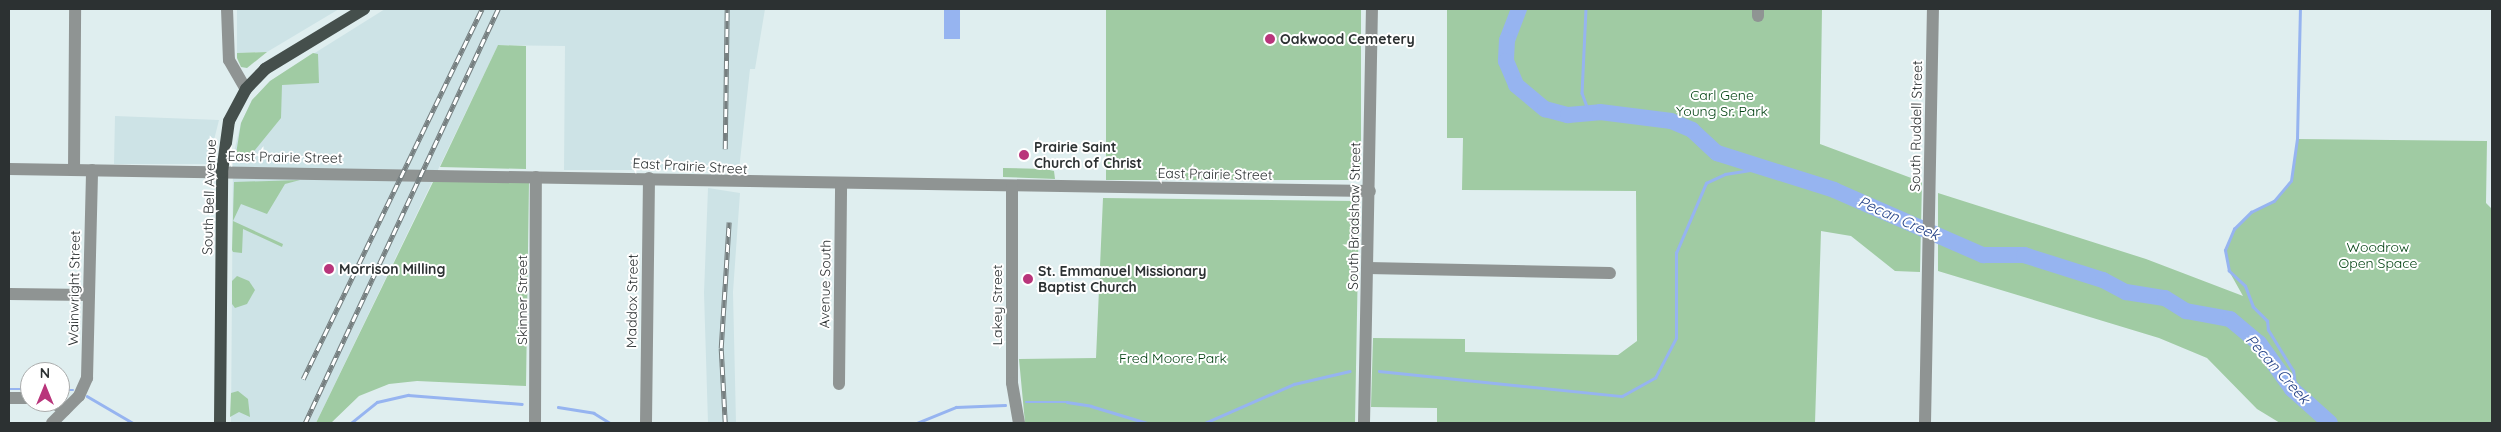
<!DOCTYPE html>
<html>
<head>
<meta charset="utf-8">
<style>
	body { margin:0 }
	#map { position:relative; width:2501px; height:432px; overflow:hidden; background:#dfeeef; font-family:Quicksand,sans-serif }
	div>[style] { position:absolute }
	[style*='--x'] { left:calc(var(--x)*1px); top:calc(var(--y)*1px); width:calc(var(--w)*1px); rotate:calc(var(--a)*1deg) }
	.built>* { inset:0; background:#cde3e6 }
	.green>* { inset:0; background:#a0cba3; transform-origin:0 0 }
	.water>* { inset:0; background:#96b4f0; transform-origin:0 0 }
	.stream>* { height:2.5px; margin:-1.25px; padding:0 1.25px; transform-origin:1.25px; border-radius:1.25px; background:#96b4f0 }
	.river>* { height:16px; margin:-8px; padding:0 8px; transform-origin:8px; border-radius:8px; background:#96b4f0 }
	.minor>* { height:12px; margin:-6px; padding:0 6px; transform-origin:6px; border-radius:6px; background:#8f9493 }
	.major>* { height:12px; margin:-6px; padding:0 6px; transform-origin:6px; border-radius:6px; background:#454f4c }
	.rail>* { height:4.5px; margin-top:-2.25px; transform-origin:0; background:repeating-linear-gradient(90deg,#fff 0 8px,#767f80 0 16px); box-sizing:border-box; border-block:1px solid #767f80 }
	.dots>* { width:14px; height:14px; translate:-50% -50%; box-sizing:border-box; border:2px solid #fff; border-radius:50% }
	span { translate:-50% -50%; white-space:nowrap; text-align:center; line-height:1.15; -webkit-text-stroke:4px #fff; paint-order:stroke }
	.poi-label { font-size:14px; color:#2c3132; font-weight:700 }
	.left { translate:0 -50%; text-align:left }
	.park-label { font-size:14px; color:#034313 }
	.street-label { font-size:14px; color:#2c3132 }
	.water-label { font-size:15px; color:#234187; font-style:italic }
	.frame { position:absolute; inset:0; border:10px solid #2c3132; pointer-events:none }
	.north { position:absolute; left:20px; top:362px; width:50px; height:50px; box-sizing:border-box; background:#fff; border:1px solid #abadad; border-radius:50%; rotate:0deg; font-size:14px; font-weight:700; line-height:20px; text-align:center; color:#2c3132 }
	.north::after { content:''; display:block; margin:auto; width:18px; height:22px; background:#b9357b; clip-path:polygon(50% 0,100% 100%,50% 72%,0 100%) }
</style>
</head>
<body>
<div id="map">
	<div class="built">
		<i style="clip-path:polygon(237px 9px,339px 9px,267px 52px,237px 53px)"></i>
		<i style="clip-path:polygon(385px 9px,765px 9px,755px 69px,750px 69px,739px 170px,564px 170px,565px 46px,498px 45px,316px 423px,231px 423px,233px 156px,241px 123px,252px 100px,270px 81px)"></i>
		<i style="clip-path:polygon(115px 116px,219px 120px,214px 140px,213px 164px,114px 164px)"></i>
		<i style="clip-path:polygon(708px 188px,740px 193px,733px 292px,736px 423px,708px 423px,704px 293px)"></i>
	</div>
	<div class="green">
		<i style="left:1106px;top:9px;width:255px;height:171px"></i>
		<i style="clip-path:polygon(1447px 9px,1822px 9px,1820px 144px,1922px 182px,1920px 272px,1895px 271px,1851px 236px,1821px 231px,1815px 423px,1437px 423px,1437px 408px,1371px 407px,1373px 338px,1465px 339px,1465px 352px,1618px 355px,1637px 341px,1636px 191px,1462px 190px,1463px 138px,1447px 138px)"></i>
		<i style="clip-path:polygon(498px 45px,526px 46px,526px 169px,440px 167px)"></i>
		<i style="clip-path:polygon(267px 52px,247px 68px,241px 67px,237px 58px,237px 53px)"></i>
		<i style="clip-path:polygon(313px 53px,318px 54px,319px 83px,282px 85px,281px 118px,246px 161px,235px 160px,241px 123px,252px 100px,270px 81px)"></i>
		<i style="clip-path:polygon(2297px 139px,2487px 141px,2486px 203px,2492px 209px,2492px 423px,2280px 423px,2257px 409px,2207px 358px,2159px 338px,1938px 271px,1938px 193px,2146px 259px,2243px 296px,2229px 271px,2225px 250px,2234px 229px,2251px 212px,2274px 201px,2291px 181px)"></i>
		<i style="clip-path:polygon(1003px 168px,1045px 169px,1054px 171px,1055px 179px,1003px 177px)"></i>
		<i style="clip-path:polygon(300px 180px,285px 184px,267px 214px,241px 204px,233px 221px,283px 244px,282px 247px,243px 229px,242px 253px,233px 252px,232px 250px,234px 182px)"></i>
		<i style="clip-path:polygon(433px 182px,529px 182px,526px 386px,417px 381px,389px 384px,359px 396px,331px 423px,316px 423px)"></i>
		<i style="clip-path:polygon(1103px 198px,1355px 201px,1359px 206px,1355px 423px,1025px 423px,1019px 359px,1096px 358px)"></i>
		<i style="clip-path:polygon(237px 276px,249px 281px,255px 290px,247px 304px,235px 308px,232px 304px,232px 281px)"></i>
		<i style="clip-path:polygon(238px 391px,248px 399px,250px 417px,239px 412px,230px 417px,231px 393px)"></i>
	</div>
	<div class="water">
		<i style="left:944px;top:9px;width:16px;height:30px"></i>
	</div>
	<div class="stream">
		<i style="--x:1586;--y:9;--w:84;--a:92.7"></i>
		<i style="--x:1582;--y:93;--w:20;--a:70"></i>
		<i style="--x:1379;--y:371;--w:244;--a:5.9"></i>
		<i style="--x:1622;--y:396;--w:38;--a:-29"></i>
		<i style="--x:1655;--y:378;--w:45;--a:-62.3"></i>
		<i style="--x:1676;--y:338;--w:85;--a:-90"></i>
		<i style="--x:1676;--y:253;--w:76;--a:-66.8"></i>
		<i style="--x:1706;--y:183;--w:21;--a:-25"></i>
		<i style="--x:1725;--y:174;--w:38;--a:-9"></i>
		<i style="--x:9;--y:389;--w:21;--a:0"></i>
		<i style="--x:60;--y:390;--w:13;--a:0"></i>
		<i style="--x:2296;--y:394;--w:23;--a:-97"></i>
		<i style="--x:2293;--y:371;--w:48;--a:-121.4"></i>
		<i style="--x:2268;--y:330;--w:9;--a:-96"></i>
		<i style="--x:2267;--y:321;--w:20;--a:-135"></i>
		<i style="--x:2253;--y:307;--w:22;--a:-111"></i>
		<i style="--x:2245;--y:286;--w:22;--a:-137"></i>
		<i style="--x:2229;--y:271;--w:21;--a:-101"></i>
		<i style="--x:2225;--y:250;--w:23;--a:-67"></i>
		<i style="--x:2234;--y:229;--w:24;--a:-45"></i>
		<i style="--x:2251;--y:212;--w:25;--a:-26"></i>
		<i style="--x:2274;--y:201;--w:26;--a:-50"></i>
		<i style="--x:2291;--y:181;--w:42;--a:-81.9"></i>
		<i style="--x:2297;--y:139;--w:130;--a:-88.7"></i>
		<i style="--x:87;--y:396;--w:53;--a:30.4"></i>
		<i style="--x:1026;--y:402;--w:41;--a:0"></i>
		<i style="--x:1067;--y:402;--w:24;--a:9"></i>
		<i style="--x:1091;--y:406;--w:59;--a:16.9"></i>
		<i style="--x:558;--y:407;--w:36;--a:9"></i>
		<i style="--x:594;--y:413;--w:19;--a:32"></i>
		<i style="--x:246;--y:423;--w:3;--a:0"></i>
		<i style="--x:351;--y:423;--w:33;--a:-39"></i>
		<i style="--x:377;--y:402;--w:32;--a:-13"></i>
		<i style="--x:408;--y:395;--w:114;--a:4.5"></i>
		<i style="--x:917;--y:423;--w:42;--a:-22.3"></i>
		<i style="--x:956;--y:407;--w:49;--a:-2.3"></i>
		<i style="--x:1205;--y:423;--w:97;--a:-23.7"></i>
		<i style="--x:1294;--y:384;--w:57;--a:-13.1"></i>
	</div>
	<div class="river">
		<i style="--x:1519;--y:9;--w:33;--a:111"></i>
		<i style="--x:1507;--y:40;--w:21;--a:93"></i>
		<i style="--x:1506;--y:61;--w:26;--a:67"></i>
		<i style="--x:1516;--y:85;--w:38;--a:40"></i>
		<i style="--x:1545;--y:109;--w:24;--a:15"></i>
		<i style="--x:1568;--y:115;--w:32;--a:-5"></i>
		<i style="--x:1600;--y:112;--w:72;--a:7.2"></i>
		<i style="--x:1671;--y:121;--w:23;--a:23"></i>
		<i style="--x:1692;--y:130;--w:34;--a:43"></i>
		<i style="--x:1717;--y:153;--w:123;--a:17.5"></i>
		<i style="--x:1834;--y:190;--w:163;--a:23.6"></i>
		<i style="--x:1983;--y:255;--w:41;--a:0"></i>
		<i style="--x:2024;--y:255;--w:83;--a:17.6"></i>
		<i style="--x:2103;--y:280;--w:26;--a:28"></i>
		<i style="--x:2126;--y:292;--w:39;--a:9"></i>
		<i style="--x:2165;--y:298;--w:25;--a:32"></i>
		<i style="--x:2186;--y:311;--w:45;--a:10.3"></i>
		<i style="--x:2230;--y:319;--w:38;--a:40"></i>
		<i style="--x:2259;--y:343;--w:57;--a:54.3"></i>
		<i style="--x:2292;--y:389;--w:51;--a:41.8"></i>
	</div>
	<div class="minor">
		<i style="--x:227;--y:9;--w:51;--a:87.8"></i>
		<i style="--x:229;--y:60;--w:34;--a:60"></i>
		<i style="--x:1758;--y:16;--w:7;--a:-90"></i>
		<i style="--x:9;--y:169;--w:1361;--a:0.93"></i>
		<i style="--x:74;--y:170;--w:161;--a:-89.6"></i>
		<i style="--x:1012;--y:187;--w:196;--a:90"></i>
		<i style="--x:1012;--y:383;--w:41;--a:80.1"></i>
		<i style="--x:1368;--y:268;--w:242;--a:1.2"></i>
		<i style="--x:9;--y:294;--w:80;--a:0.7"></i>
		<i style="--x:839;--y:384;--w:199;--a:-89.4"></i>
		<i style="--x:9;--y:398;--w:21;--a:0"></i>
		<i style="--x:52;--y:402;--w:15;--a:32"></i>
		<i style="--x:52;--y:423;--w:38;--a:-45"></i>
		<i style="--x:79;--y:396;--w:20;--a:-66"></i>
		<i style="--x:87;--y:378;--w:208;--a:-88.6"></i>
		<i style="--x:535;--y:423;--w:246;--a:-89.8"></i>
		<i style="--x:646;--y:423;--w:245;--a:-89.3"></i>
		<i style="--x:1364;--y:423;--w:414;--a:-88.9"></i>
		<i style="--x:1925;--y:423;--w:414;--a:-88.9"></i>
	</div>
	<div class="major">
		<i style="--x:220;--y:423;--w:251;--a:-89.5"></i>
		<i style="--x:222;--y:172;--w:51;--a:-82.2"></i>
		<i style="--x:229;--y:121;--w:36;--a:-62"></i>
		<i style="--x:246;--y:89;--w:28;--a:-46"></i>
		<i style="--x:265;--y:69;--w:116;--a:-31.2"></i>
	</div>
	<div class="rail">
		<i style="--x:725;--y:149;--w:140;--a:-89.2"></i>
		<i style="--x:303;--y:379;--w:411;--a:-64.2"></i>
		<i style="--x:305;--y:423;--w:457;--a:-65"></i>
		<i style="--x:725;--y:423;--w:75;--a:-93.1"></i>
		<i style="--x:721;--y:348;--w:126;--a:-86.4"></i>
	</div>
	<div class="dots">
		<i style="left:1270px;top:39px;background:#b9357b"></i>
		<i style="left:1024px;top:155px;background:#b9357b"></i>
		<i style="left:329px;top:269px;background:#b9357b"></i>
		<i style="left:1028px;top:279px;background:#b9357b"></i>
	</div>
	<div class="poi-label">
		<span class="left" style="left:1280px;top:39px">Oakwood Cemetery</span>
		<span class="left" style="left:1034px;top:155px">Prairie Saint<br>Church of Christ</span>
		<span class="left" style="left:339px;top:269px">Morrison Milling</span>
		<span class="left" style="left:1038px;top:279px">St. Emmanuel Missionary<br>Baptist Church</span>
	</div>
	<div class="park-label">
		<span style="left:1722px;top:103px">Carl Gene<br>Young Sr. Park</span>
		<span style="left:2378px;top:255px">Woodrow<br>Open Space</span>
		<span style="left:1173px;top:358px">Fred Moore Park</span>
	</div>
	<div class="street-label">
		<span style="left:1916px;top:126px;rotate:-89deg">South Ruddell Street</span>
		<span style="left:285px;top:157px;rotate:1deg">East Prairie Street</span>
		<span style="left:690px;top:166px;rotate:3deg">East Prairie Street</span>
		<span style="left:1215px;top:174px;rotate:1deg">East Prairie Street</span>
		<span style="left:209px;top:197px;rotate:-88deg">South Bell Avenue</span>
		<span style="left:1354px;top:216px;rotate:-89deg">South Bradshaw Street</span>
		<span style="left:825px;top:284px;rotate:-89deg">Avenue South</span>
		<span style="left:74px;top:288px;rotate:-89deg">Wainwright Street</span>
		<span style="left:522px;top:300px;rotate:-90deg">Skinner Street</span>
		<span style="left:632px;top:301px;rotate:-89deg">Maddox Street</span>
		<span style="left:997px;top:305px;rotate:-90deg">Lakey Street</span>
	</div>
	<div class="water-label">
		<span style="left:1899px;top:218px;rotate:24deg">Pecan Creek</span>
		<span style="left:2278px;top:369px;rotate:48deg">Pecan Creek</span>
	</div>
	<div class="frame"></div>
	<div class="north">N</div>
</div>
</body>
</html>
